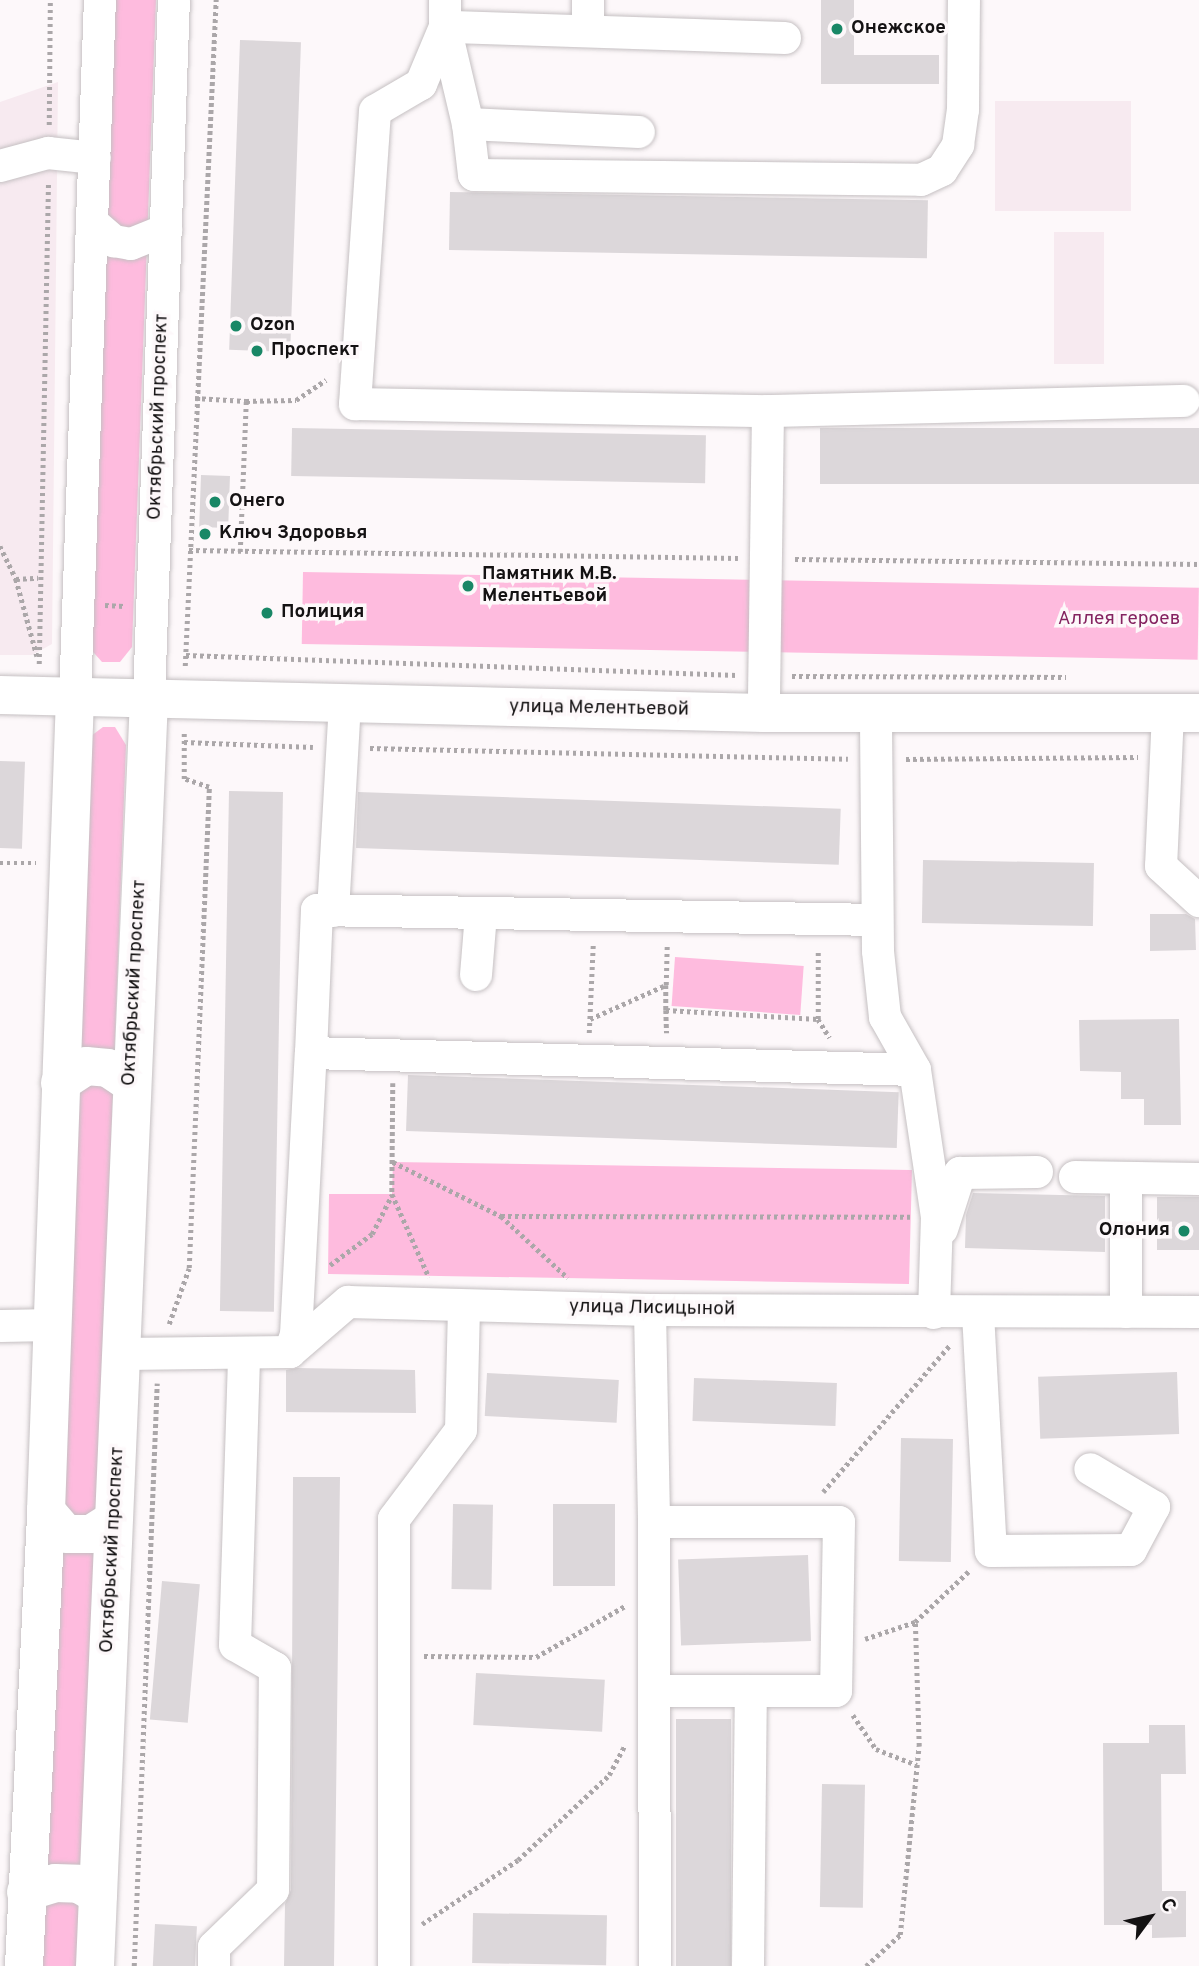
<!DOCTYPE html>
<html>
<head>
<meta charset="utf-8">
<style>
	body { margin:0 }
	#map { position:relative; width:1199px; height:1966px; overflow:hidden; background:#fdf8fa; font-family:Overpass,sans-serif }
	div>[style] { position:absolute }
	[style*='--x'] { left:calc(var(--x)*1px); top:calc(var(--y)*1px); width:calc(var(--w)*1px); rotate:calc(var(--a)*1deg) }
	.built>* { inset:0; background:#f7eaf0; transform-origin:0 0 }
	.green>* { inset:0; background:#febbde; transform-origin:0 0 }
	.building>* { inset:0; background:#dcd7da; transform-origin:0 0 }
	.path>* { height:4.5px; margin-top:-2.25px; transform-origin:0; background:repeating-linear-gradient(90deg,#aba7a9 0 3.5px,transparent 0 7px) }
	.roads { filter:drop-shadow(0 0 2px #c5c0c2) drop-shadow(0 0 2px #c5c0c2) }
	.minor>* { height:32px; margin:-16px; padding:0 16px; transform-origin:16px; border-radius:16px; background:#fff }
	.major>* { height:38px; margin:-19px; padding:0 19px; transform-origin:19px; border-radius:19px; background:#fff }
	.dots>* { width:19px; height:19px; translate:-50% -50%; box-sizing:border-box; border:4px solid #fdf8fa; border-radius:50% }
	span { translate:-50% -50%; white-space:nowrap; text-align:center; line-height:1.15; -webkit-text-stroke:7px #fdf8fa; paint-order:stroke }
	.poi-label { font-size:19px; color:#141213; font-weight:700 }
	.left { translate:0 -50%; text-align:left }
	.right { translate:-100% -50%; text-align:right }
	.street-label { font-size:19px; color:#141213 }
	.park-label { font-size:19px; color:#842360 }
	.north { position:absolute; left:1115px; top:1882px; width:70px; height:70px; -webkit-text-stroke:5px #fdf8fa; paint-order:stroke; rotate:57deg; font-size:19px; font-weight:700; line-height:28px; text-align:center; color:#141213 }
	.north::after { content:''; display:block; margin:auto; width:24px; height:32px; background:#141213; clip-path:polygon(50% 0,100% 100%,50% 72%,0 100%) }
</style>
</head>
<body>
<div id="map">
	<div class="built">
		<i style="clip-path:polygon(58px 82px,52px 644px,32px 655px,0 655px,0 102px)"></i>
		<i style="left:995px;top:101px;width:136px;height:110px"></i>
		<i style="left:1104px;top:232px;width:132px;height:50px;rotate:90deg"></i>
	</div>
	<div class="green">
		<i style="clip-path:polygon(112px 0,156px 0,132px 647px,120px 662px,102px 662px,87px 645px)"></i>
		<i style="left:303px;top:572px;width:896px;height:72px;rotate:1deg"></i>
		<i style="clip-path:polygon(103px 727px,115px 727px,126px 745px,80px 1966px,41px 1966px,87px 739px)"></i>
		<i style="left:675px;top:957px;width:129px;height:49px;rotate:4deg"></i>
		<i style="clip-path:polygon(393px 1162px,912px 1170px,909px 1284px,328px 1274px,329px 1194px,392px 1194px)"></i>
	</div>
	<div class="building">
		<i style="clip-path:polygon(821px 0,854px 0,854px 55px,939px 55px,939px 84px,821px 84px)"></i>
		<i style="left:240px;top:40px;width:61px;height:310px;rotate:2deg"></i>
		<i style="left:450px;top:192px;width:478px;height:58px;rotate:1deg"></i>
		<i style="left:292px;top:428px;width:414px;height:48px;rotate:1deg"></i>
		<i style="left:1199px;top:428px;width:56px;height:379px;rotate:90deg"></i>
		<i style="left:201px;top:475px;width:29px;height:52px;rotate:2deg"></i>
		<i style="left:0;top:761px;width:25px;height:87px;rotate:2deg"></i>
		<i style="left:229px;top:791px;width:54px;height:520px;rotate:1deg"></i>
		<i style="left:358px;top:792px;width:483px;height:56px;rotate:2deg"></i>
		<i style="left:923px;top:860px;width:171px;height:63px;rotate:1deg"></i>
		<i style="clip-path:polygon(1150px 914px,1186px 914px,1195px 919px,1196px 950px,1150px 951px)"></i>
		<i style="clip-path:polygon(1179px 1019px,1181px 1125px,1144px 1125px,1144px 1099px,1121px 1099px,1121px 1072px,1080px 1071px,1079px 1020px)"></i>
		<i style="left:408px;top:1075px;width:491px;height:56px;rotate:2deg"></i>
		<i style="clip-path:polygon(973px 1193px,1105px 1196px,1105px 1252px,965px 1248px,966px 1215px)"></i>
		<i style="left:1157px;top:1197px;width:42px;height:53px"></i>
		<i style="clip-path:polygon(297px 1368px,415px 1370px,416px 1413px,286px 1412px,286px 1370px)"></i>
		<i style="left:1177px;top:1372px;width:62px;height:139px;rotate:88deg"></i>
		<i style="left:487px;top:1373px;width:132px;height:43px;rotate:3deg"></i>
		<i style="left:694px;top:1378px;width:143px;height:43px;rotate:2deg"></i>
		<i style="left:901px;top:1438px;width:52px;height:123px;rotate:1deg"></i>
		<i style="clip-path:polygon(293px 1477px,340px 1477px,334px 1966px,284px 1966px,285px 1904px,291px 1890px)"></i>
		<i style="left:453px;top:1504px;width:40px;height:85px;rotate:1deg"></i>
		<i style="left:553px;top:1504px;width:62px;height:82px"></i>
		<i style="left:808px;top:1555px;width:86px;height:130px;rotate:88deg"></i>
		<i style="left:162px;top:1581px;width:38px;height:139px;rotate:5deg"></i>
		<i style="left:476px;top:1673px;width:129px;height:52px;rotate:3deg"></i>
		<i style="left:676px;top:1719px;width:55px;height:247px"></i>
		<i style="clip-path:polygon(1149px 1725px,1185px 1725px,1186px 1774px,1161px 1774px,1162px 1891px,1186px 1891px,1186px 1937px,1152px 1938px,1152px 1925px,1104px 1925px,1103px 1743px,1149px 1743px)"></i>
		<i style="left:822px;top:1784px;width:43px;height:123px;rotate:1deg"></i>
		<i style="left:473px;top:1913px;width:134px;height:50px;rotate:1deg"></i>
		<i style="left:155px;top:1924px;width:42px;height:42px;rotate:3deg"></i>
	</div>
	<div class="path">
		<i style="--x:49;--y:125;--w:125;--a:-89.5"></i>
		<i style="--x:195;--y:398;--w:51;--a:3.4"></i>
		<i style="--x:0;--y:546;--w:37;--a:64"></i>
		<i style="--x:16;--y:579;--w:80;--a:74.7"></i>
		<i style="--x:189;--y:550;--w:549;--a:0.83"></i>
		<i style="--x:240;--y:552;--w:151;--a:-87.7"></i>
		<i style="--x:246;--y:401;--w:50;--a:-1.1"></i>
		<i style="--x:296;--y:400;--w:36;--a:-34"></i>
		<i style="--x:795;--y:559;--w:404;--a:0.7"></i>
		<i style="--x:16;--y:579;--w:22;--a:-3"></i>
		<i style="--x:105;--y:605;--w:19;--a:3"></i>
		<i style="--x:186;--y:655;--w:551;--a:2.08"></i>
		<i style="--x:39;--y:664;--w:481;--a:-88.9"></i>
		<i style="--x:185;--y:666;--w:667;--a:-87.34"></i>
		<i style="--x:792;--y:676;--w:274;--a:0.2"></i>
		<i style="--x:184;--y:742;--w:129;--a:2.2"></i>
		<i style="--x:370;--y:748;--w:478;--a:1.3"></i>
		<i style="--x:906;--y:759;--w:232;--a:-0.5"></i>
		<i style="--x:0;--y:863;--w:36;--a:0"></i>
		<i style="--x:666;--y:985;--w:25;--a:90"></i>
		<i style="--x:666;--y:1010;--w:152;--a:3.4"></i>
		<i style="--x:818;--y:1019;--w:70;--a:-90"></i>
		<i style="--x:666;--y:1010;--w:23;--a:88"></i>
		<i style="--x:590;--y:1019;--w:83;--a:-24.1"></i>
		<i style="--x:666;--y:985;--w:41;--a:-88.6"></i>
		<i style="--x:818;--y:1019;--w:22;--a:58"></i>
		<i style="--x:589;--y:1033;--w:89;--a:-87.4"></i>
		<i style="--x:393;--y:1083;--w:111;--a:90.5"></i>
		<i style="--x:392;--y:1194;--w:91;--a:66"></i>
		<i style="--x:393;--y:1162;--w:121;--a:26.6"></i>
		<i style="--x:501;--y:1216;--w:91;--a:42.8"></i>
		<i style="--x:501;--y:1216;--w:409;--a:0.1"></i>
		<i style="--x:330;--y:1265;--w:52;--a:-36.4"></i>
		<i style="--x:372;--y:1234;--w:44;--a:-62.9"></i>
		<i style="--x:169;--y:1324;--w:59;--a:-70.3"></i>
		<i style="--x:189;--y:1268;--w:481;--a:-87.6"></i>
		<i style="--x:209;--y:787;--w:26;--a:-162"></i>
		<i style="--x:184;--y:779;--w:48;--a:-90"></i>
		<i style="--x:823;--y:1492;--w:194;--a:-49.2"></i>
		<i style="--x:865;--y:1639;--w:53;--a:-18.8"></i>
		<i style="--x:915;--y:1622;--w:74;--a:-43.4"></i>
		<i style="--x:424;--y:1656;--w:112;--a:0.5"></i>
		<i style="--x:536;--y:1657;--w:103;--a:-29.8"></i>
		<i style="--x:853;--y:1715;--w:41;--a:55.9"></i>
		<i style="--x:876;--y:1749;--w:44;--a:21.3"></i>
		<i style="--x:422;--y:1924;--w:115;--a:-33.7"></i>
		<i style="--x:518;--y:1860;--w:125;--a:-43"></i>
		<i style="--x:609;--y:1775;--w:32;--a:-62"></i>
		<i style="--x:134;--y:1966;--w:583;--a:-87.74"></i>
		<i style="--x:866;--y:1966;--w:46;--a:-42.4"></i>
		<i style="--x:900;--y:1935;--w:190;--a:-84.3"></i>
		<i style="--x:919;--y:1746;--w:124;--a:-91.8"></i>
	</div>
	<div class="roads">
		<div class="minor">
			<i style="--x:445;--y:0;--w:27;--a:90"></i>
			<i style="--x:445;--y:27;--w:62;--a:112.8"></i>
			<i style="--x:421;--y:84;--w:53;--a:149.6"></i>
			<i style="--x:375;--y:111;--w:294;--a:93.9"></i>
			<i style="--x:355;--y:404;--w:413;--a:1"></i>
			<i style="--x:768;--y:411;--w:302;--a:90.8"></i>
			<i style="--x:588;--y:0;--w:31;--a:90"></i>
			<i style="--x:785;--y:38;--w:340;--a:-178.1"></i>
			<i style="--x:445;--y:27;--w:100;--a:76.7"></i>
			<i style="--x:468;--y:124;--w:51;--a:83.3"></i>
			<i style="--x:474;--y:175;--w:447;--a:0.6"></i>
			<i style="--x:921;--y:180;--w:23;--a:-25"></i>
			<i style="--x:942;--y:170;--w:30;--a:-57"></i>
			<i style="--x:958;--y:145;--w:35;--a:-82"></i>
			<i style="--x:963;--y:110;--w:110;--a:-89.5"></i>
			<i style="--x:468;--y:124;--w:171;--a:2.7"></i>
			<i style="--x:0;--y:166;--w:50;--a:-15.2"></i>
			<i style="--x:48;--y:153;--w:47;--a:6.1"></i>
			<i style="--x:93;--y:223;--w:28;--a:41"></i>
			<i style="--x:114;--y:241;--w:17;--a:10"></i>
			<i style="--x:131;--y:244;--w:38;--a:-22"></i>
			<i style="--x:768;--y:411;--w:416;--a:-1.4"></i>
			<i style="--x:75;--y:697;--w:697;--a:-87.95"></i>
			<i style="--x:149;--y:697;--w:697;--a:-87.95"></i>
			<i style="--x:1168;--y:713;--w:153;--a:92.6"></i>
			<i style="--x:1161;--y:866;--w:52;--a:42.6"></i>
			<i style="--x:333;--y:911;--w:208;--a:-86.7"></i>
			<i style="--x:476;--y:975;--w:61;--a:-85.3"></i>
			<i style="--x:311;--y:1053;--w:143;--a:-87.6"></i>
			<i style="--x:317;--y:910;--w:559;--a:1.02"></i>
			<i style="--x:915;--y:1070;--w:149;--a:81.5"></i>
			<i style="--x:937;--y:1217;--w:96;--a:91.8"></i>
			<i style="--x:1075;--y:1177;--w:124;--a:0.9"></i>
			<i style="--x:1126;--y:1178;--w:134;--a:90"></i>
			<i style="--x:942;--y:1229;--w:59;--a:-72.2"></i>
			<i style="--x:960;--y:1173;--w:77;--a:-0.7"></i>
			<i style="--x:650;--y:1310;--w:212;--a:88.9"></i>
			<i style="--x:654;--y:1522;--w:185;--a:0"></i>
			<i style="--x:839;--y:1522;--w:169;--a:91"></i>
			<i style="--x:836;--y:1691;--w:182;--a:180"></i>
			<i style="--x:978;--y:1313;--w:238;--a:86.9"></i>
			<i style="--x:991;--y:1551;--w:140;--a:-0.4"></i>
			<i style="--x:1131;--y:1550;--w:49;--a:-61.9"></i>
			<i style="--x:1154;--y:1507;--w:74;--a:-149.3"></i>
			<i style="--x:0;--y:1326;--w:50;--a:-1.1"></i>
			<i style="--x:290;--y:1352;--w:18;--a:-71"></i>
			<i style="--x:296;--y:1335;--w:282;--a:-87"></i>
			<i style="--x:311;--y:1053;--w:604;--a:1.61"></i>
			<i style="--x:915;--y:1070;--w:61;--a:-119.5"></i>
			<i style="--x:885;--y:1017;--w:66;--a:-96.1"></i>
			<i style="--x:878;--y:951;--w:237;--a:-90.5"></i>
			<i style="--x:123;--y:1354;--w:167;--a:-0.7"></i>
			<i style="--x:290;--y:1352;--w:77;--a:-40.8"></i>
			<i style="--x:348;--y:1302;--w:302;--a:1.5"></i>
			<i style="--x:650;--y:1310;--w:549;--a:0.21"></i>
			<i style="--x:654;--y:1522;--w:444;--a:89.9"></i>
			<i style="--x:214;--y:1966;--w:19;--a:-90"></i>
			<i style="--x:214;--y:1947;--w:82;--a:-44"></i>
			<i style="--x:273;--y:1890;--w:222;--a:-89.5"></i>
			<i style="--x:275;--y:1668;--w:46;--a:-150.1"></i>
			<i style="--x:235;--y:1645;--w:292;--a:-88.2"></i>
			<i style="--x:394;--y:1966;--w:447;--a:-90"></i>
			<i style="--x:394;--y:1519;--w:111;--a:-53"></i>
			<i style="--x:461;--y:1430;--w:124;--a:-88.6"></i>
			<i style="--x:748;--y:1966;--w:275;--a:-89.4"></i>
		</div>
		<div class="major">
			<i style="--x:0;--y:695;--w:764;--a:1.35"></i>
			<i style="--x:764;--y:713;--w:435;--a:0"></i>
			<i style="--x:60;--y:1083;--w:31;--a:-33"></i>
			<i style="--x:86;--y:1066;--w:22;--a:5"></i>
			<i style="--x:108;--y:1068;--w:27;--a:34"></i>
			<i style="--x:46;--y:1511;--w:30;--a:49"></i>
			<i style="--x:66;--y:1534;--w:25;--a:0"></i>
			<i style="--x:91;--y:1534;--w:26;--a:-32"></i>
			<i style="--x:26;--y:1892;--w:30;--a:-17"></i>
			<i style="--x:55;--y:1883;--w:24;--a:2"></i>
			<i style="--x:79;--y:1884;--w:22;--a:30"></i>
			<i style="--x:24;--y:1966;--w:456;--a:-87.2"></i>
			<i style="--x:46;--y:1511;--w:815;--a:-87.96"></i>
			<i style="--x:95;--y:1966;--w:1270;--a:-87.56"></i>
		</div>
	</div>
	<div class="dots">
		<i style="left:837px;top:29px;background:#198766"></i>
		<i style="left:236px;top:326px;background:#198766"></i>
		<i style="left:257px;top:351px;background:#198766"></i>
		<i style="left:215px;top:502px;background:#198766"></i>
		<i style="left:205px;top:534px;background:#198766"></i>
		<i style="left:468px;top:586px;background:#198766"></i>
		<i style="left:267px;top:613px;background:#198766"></i>
		<i style="left:1184px;top:1231px;background:#198766"></i>
	</div>
	<div class="poi-label">
		<span class="left" style="left:851px;top:29px">Онежское</span>
		<span class="left" style="left:250px;top:326px">Ozon</span>
		<span class="left" style="left:271px;top:351px">Проспект</span>
		<span class="left" style="left:229px;top:502px">Онего</span>
		<span class="left" style="left:219px;top:534px">Ключ Здоровья</span>
		<span class="left" style="left:482px;top:586px">Памятник М.В.<br>Мелентьевой</span>
		<span class="left" style="left:281px;top:613px">Полиция</span>
		<span class="right" style="left:1170px;top:1231px">Олония</span>
	</div>
	<div class="street-label">
		<span style="left:159px;top:417px;rotate:-88deg">Октябрьский проспект</span>
		<span style="left:599px;top:709px;rotate:1deg">улица Мелентьевой</span>
		<span style="left:135px;top:983px;rotate:-87deg">Октябрьский проспект</span>
		<span style="left:652px;top:1309px;rotate:1deg">улица Лисицыной</span>
		<span style="left:113px;top:1550px;rotate:-87deg">Октябрьский проспект</span>
	</div>
	<div class="park-label">
		<span style="left:1119px;top:620px">Аллея героев</span>
	</div>
	<div class="north">С</div>
</div>
</body>
</html>
